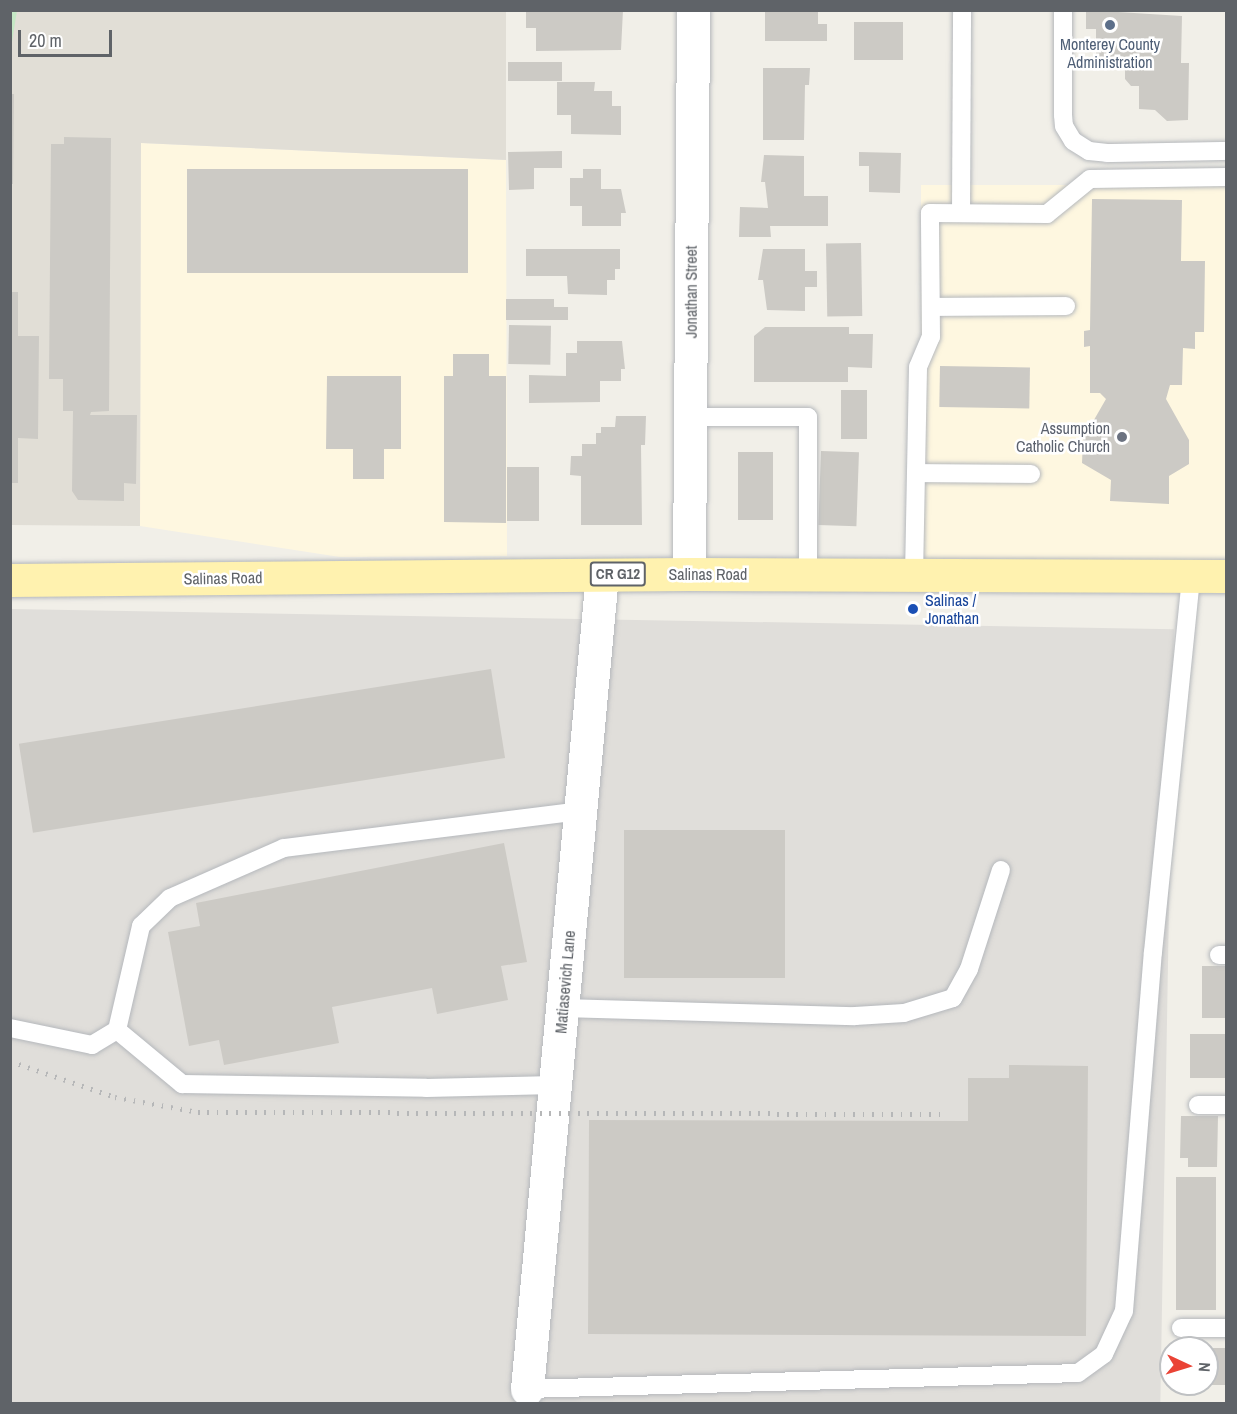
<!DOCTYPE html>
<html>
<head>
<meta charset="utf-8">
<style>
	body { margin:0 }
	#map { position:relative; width:1237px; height:1414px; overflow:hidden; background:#f1efe8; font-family:"Archivo Narrow",sans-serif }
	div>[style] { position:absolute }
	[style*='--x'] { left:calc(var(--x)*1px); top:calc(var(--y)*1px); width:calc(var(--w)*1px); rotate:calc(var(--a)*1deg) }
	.commercial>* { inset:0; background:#fef7e0; transform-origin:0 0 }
	.industrial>* { inset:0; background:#e0deda; transform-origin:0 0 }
	.education>* { inset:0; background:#e1ded6 }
	.green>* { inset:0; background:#c5e8c5; transform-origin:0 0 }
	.building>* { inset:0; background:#cccac5; transform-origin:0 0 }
	.roads { filter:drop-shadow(0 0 2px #b5b8bc) drop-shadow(0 0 2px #b5b8bc) }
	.service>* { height:18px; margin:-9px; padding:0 9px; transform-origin:9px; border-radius:9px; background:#fff }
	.minor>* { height:33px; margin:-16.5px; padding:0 16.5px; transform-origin:16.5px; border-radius:16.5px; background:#fff }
	.primary>* { height:33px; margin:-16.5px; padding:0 16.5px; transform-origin:16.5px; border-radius:16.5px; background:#fff2af }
	.rail>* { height:4.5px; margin-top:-2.25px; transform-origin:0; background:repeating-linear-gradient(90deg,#b6b7b8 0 1.5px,transparent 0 9.5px) }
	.dots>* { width:16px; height:16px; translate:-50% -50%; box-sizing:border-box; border:3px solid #fff; border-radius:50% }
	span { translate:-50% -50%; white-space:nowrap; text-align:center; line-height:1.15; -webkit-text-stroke:5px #fff; paint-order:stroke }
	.shield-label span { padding:2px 4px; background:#fff; border:2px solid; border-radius:4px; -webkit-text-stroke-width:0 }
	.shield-label { font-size:15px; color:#5f6368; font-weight:700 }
	.service-label { font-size:16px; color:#4e5e75 }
	.street-label { font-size:16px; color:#5f6368 }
	.worship-label { font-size:16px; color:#5b616d }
	.right { translate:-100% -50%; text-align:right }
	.transit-label { font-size:16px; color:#164399 }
	.left { translate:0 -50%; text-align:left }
	.frame { position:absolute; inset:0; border:12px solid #5f6368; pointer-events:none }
	.north { position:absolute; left:1159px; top:1336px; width:60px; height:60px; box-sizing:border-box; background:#fff; border:2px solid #bfc1c3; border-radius:50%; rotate:94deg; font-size:16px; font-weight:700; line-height:24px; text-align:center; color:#5f6368 }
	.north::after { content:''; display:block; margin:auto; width:21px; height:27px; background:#ea4335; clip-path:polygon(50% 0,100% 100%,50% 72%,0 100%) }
	.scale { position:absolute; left:18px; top:30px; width:94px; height:27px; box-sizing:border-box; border:3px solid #5f6368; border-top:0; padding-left:8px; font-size:18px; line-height:21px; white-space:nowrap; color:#5f6368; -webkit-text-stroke:4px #fff; paint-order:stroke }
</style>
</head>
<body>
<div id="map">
	<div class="commercial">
		<i style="clip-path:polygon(141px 143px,506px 160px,507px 556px,340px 557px,140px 526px)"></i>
		<i style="left:1226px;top:185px;width:381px;height:305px;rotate:90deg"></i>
	</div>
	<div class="industrial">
		<i style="left:11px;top:609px;width:1163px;height:795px;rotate:1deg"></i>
	</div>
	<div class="education">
		<i style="clip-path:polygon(11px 11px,506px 11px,506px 160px,141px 143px,140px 526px,11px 525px)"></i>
	</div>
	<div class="green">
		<i style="left:11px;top:10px;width:6px;height:48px;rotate:9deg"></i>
	</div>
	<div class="building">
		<i style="clip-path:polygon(526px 10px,623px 10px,621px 50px,536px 51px,536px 28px,526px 28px)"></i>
		<i style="clip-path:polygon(765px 10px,818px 10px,818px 24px,827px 24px,827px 41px,765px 41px)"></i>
		<i style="clip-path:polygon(1086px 10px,1182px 16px,1181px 63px,1189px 63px,1188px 120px,1167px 121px,1155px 110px,1139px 109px,1139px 86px,1131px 86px,1125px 79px,1125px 63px,1096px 62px,1096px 29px,1086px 29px)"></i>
		<i style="left:903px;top:22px;width:38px;height:49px;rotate:90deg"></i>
		<i style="left:508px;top:62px;width:54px;height:19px"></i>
		<i style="clip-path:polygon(763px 68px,810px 68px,809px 85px,805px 85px,804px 140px,763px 140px)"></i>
		<i style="clip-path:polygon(557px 82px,595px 82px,594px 91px,612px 91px,612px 106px,621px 106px,621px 135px,571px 134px,571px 115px,557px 115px)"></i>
		<i style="clip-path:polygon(10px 94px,14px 94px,13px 184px,10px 184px)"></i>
		<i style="clip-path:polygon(64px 137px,111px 138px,109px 411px,91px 412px,90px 415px,137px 415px,136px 484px,124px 483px,124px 501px,78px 500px,72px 491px,73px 411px,63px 411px,63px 379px,49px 379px,51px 144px,64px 144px)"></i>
		<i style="clip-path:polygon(562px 151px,562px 168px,534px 168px,534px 189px,509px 190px,508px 152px)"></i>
		<i style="clip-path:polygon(859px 152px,901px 153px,900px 193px,869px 192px,869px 166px,859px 166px)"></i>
		<i style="clip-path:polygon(764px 155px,804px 156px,804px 196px,828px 196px,828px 226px,770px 226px,771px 237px,739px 237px,740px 207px,768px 208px,765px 182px,761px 182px)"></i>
		<i style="left:187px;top:169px;width:281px;height:104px"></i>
		<i style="clip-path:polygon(583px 169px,601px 169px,601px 189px,621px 189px,626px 213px,621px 213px,621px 226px,582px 226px,582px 206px,570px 206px,570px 178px,583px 178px)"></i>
		<i style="clip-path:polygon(1092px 199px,1182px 200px,1181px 261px,1205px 261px,1204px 332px,1195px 332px,1195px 349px,1183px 348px,1182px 385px,1170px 385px,1166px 399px,1189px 440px,1189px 464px,1169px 476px,1169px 504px,1110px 501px,1111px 480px,1082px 463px,1083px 439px,1106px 399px,1100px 393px,1090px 393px,1090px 346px,1084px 347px,1084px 331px,1090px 330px)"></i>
		<i style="left:861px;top:243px;width:73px;height:35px;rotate:89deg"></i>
		<i style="clip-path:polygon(526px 249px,620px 249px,620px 269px,615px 269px,615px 280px,607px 280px,607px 295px,568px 294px,567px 276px,526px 276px)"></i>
		<i style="clip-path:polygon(763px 249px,805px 249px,805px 271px,817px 271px,817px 287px,805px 287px,805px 311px,767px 310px,763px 280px,758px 280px)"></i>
		<i style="clip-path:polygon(10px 292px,18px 292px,18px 336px,39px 336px,38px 439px,18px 438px,18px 483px,10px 483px)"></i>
		<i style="clip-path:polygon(506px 299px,554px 299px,554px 307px,568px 307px,568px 320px,506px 320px)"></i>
		<i style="left:509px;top:325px;width:42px;height:39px;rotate:1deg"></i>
		<i style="clip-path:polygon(765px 327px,849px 327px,849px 334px,873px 334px,872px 368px,848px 367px,848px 382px,754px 382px,754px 336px)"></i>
		<i style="clip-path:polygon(577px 341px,622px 341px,625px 369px,621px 369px,621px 381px,600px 381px,600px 402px,529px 403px,529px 375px,566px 376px,566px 353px,577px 353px)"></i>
		<i style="clip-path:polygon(453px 354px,489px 354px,489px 376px,506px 376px,506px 523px,444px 522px,444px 376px,453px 376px)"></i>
		<i style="left:940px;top:366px;width:90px;height:41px;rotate:1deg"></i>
		<i style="clip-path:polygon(327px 376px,401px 376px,401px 449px,384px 449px,384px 479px,353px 479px,353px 449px,326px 449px)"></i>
		<i style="left:841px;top:390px;width:26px;height:49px"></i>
		<i style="clip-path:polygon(616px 416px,646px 416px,645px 445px,641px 445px,642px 525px,581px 525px,581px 476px,570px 475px,571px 456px,582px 456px,582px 444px,596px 444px,596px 433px,601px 433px,601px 427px,615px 427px)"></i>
		<i style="left:821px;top:451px;width:38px;height:74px;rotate:2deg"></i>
		<i style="left:738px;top:452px;width:35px;height:68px"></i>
		<i style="left:507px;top:467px;width:32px;height:54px"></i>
		<i style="left:491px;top:669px;width:90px;height:478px;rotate:81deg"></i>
		<i style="left:624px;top:830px;width:161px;height:148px"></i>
		<i style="clip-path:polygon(504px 843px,527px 962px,501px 966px,508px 1000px,437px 1014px,432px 988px,332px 1007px,339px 1043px,224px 1065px,219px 1040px,189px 1046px,168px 932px,200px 926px,196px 903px)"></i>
		<i style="left:1202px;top:966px;width:24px;height:52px"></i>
		<i style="left:1226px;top:1034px;width:44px;height:36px;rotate:90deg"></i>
		<i style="clip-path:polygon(1009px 1065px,1088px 1066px,1086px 1336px,588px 1334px,589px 1120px,968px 1121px,968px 1078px,1009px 1078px)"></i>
		<i style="clip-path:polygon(1181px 1116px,1218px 1116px,1217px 1167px,1188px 1167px,1188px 1158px,1180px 1158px)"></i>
		<i style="left:1176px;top:1177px;width:40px;height:133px"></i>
		<i style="left:1207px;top:1348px;width:19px;height:37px"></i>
	</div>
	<div class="roads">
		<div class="service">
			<i style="--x:1063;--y:10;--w:105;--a:90"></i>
			<i style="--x:1063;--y:115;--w:11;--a:85"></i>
			<i style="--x:1064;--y:126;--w:17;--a:59"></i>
			<i style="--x:1073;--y:141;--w:19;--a:32"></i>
			<i style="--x:1089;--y:151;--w:18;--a:6"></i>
			<i style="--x:1107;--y:153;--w:119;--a:-1"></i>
			<i style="--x:961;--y:213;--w:203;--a:-89.7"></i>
			<i style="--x:931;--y:307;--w:135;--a:-0.4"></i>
			<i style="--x:690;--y:417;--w:118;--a:0"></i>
			<i style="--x:808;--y:417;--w:158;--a:90"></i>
			<i style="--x:916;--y:473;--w:115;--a:0.5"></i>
			<i style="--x:914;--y:576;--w:209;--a:-88.9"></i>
			<i style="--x:918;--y:367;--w:33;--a:-67"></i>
			<i style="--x:931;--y:337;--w:124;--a:-90.5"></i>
			<i style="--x:930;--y:213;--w:117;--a:0.5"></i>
			<i style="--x:1047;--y:214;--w:55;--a:-39.1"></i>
			<i style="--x:1090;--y:179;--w:136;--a:-0.8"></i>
			<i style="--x:1219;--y:955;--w:7;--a:0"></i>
			<i style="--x:562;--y:1008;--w:293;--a:1.6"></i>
			<i style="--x:855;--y:1016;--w:49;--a:-3.5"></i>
			<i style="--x:904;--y:1013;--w:51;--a:-17"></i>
			<i style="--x:953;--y:998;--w:33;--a:-61"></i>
			<i style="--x:969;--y:969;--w:104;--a:-72.1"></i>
			<i style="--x:10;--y:1028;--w:84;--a:11.7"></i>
			<i style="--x:92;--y:1045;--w:29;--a:-31"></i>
			<i style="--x:117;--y:1030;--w:107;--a:-77"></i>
			<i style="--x:141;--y:926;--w:40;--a:-44"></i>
			<i style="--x:170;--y:898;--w:124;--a:-23.7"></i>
			<i style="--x:284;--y:848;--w:299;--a:-7.1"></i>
			<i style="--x:117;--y:1030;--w:85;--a:39.7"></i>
			<i style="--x:182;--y:1084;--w:244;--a:0.9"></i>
			<i style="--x:426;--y:1088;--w:129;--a:-1.3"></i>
			<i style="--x:1198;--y:1105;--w:28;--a:0"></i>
			<i style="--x:1181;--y:1328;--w:45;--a:0"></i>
			<i style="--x:527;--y:1389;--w:551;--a:-1.66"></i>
			<i style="--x:1078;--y:1373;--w:32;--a:-36"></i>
			<i style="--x:1104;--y:1354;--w:47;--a:-65.1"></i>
			<i style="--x:1124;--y:1311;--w:360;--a:-85.4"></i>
			<i style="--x:1153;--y:952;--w:377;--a:-84.2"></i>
		</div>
		<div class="minor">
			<i style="--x:689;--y:574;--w:564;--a:-89.59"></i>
			<i style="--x:527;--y:1389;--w:817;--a:-84.74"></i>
		</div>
		<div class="primary">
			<i style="--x:10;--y:580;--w:679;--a:-0.51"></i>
			<i style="--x:689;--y:574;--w:537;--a:0.21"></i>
		</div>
	</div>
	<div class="rail">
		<i style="--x:10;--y:1061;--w:111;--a:18.9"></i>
		<i style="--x:115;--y:1097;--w:84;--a:10.2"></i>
		<i style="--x:198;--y:1112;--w:750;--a:0.15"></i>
	</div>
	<div class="dots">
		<i style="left:1110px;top:25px;background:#5c6f8a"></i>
		<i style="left:1122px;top:437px;background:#6b7280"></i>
		<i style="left:913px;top:609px;background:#1a4fb4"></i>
	</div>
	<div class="shield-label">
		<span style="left:618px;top:574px">CR G12</span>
	</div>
	<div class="service-label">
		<span style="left:1110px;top:53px">Monterey County<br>Administration</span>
	</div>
	<div class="street-label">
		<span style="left:691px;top:292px;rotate:-90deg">Jonathan Street</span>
		<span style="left:708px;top:574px">Salinas Road</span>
		<span style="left:223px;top:578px;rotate:-1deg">Salinas Road</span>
		<span style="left:565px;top:982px;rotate:-85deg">Matiasevich Lane</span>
	</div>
	<div class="worship-label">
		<span class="right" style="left:1110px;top:437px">Assumption<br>Catholic Church</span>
	</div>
	<div class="transit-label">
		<span class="left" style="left:925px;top:609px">Salinas /<br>Jonathan</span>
	</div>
	<div class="frame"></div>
	<div class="north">N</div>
	<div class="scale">20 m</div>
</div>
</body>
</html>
